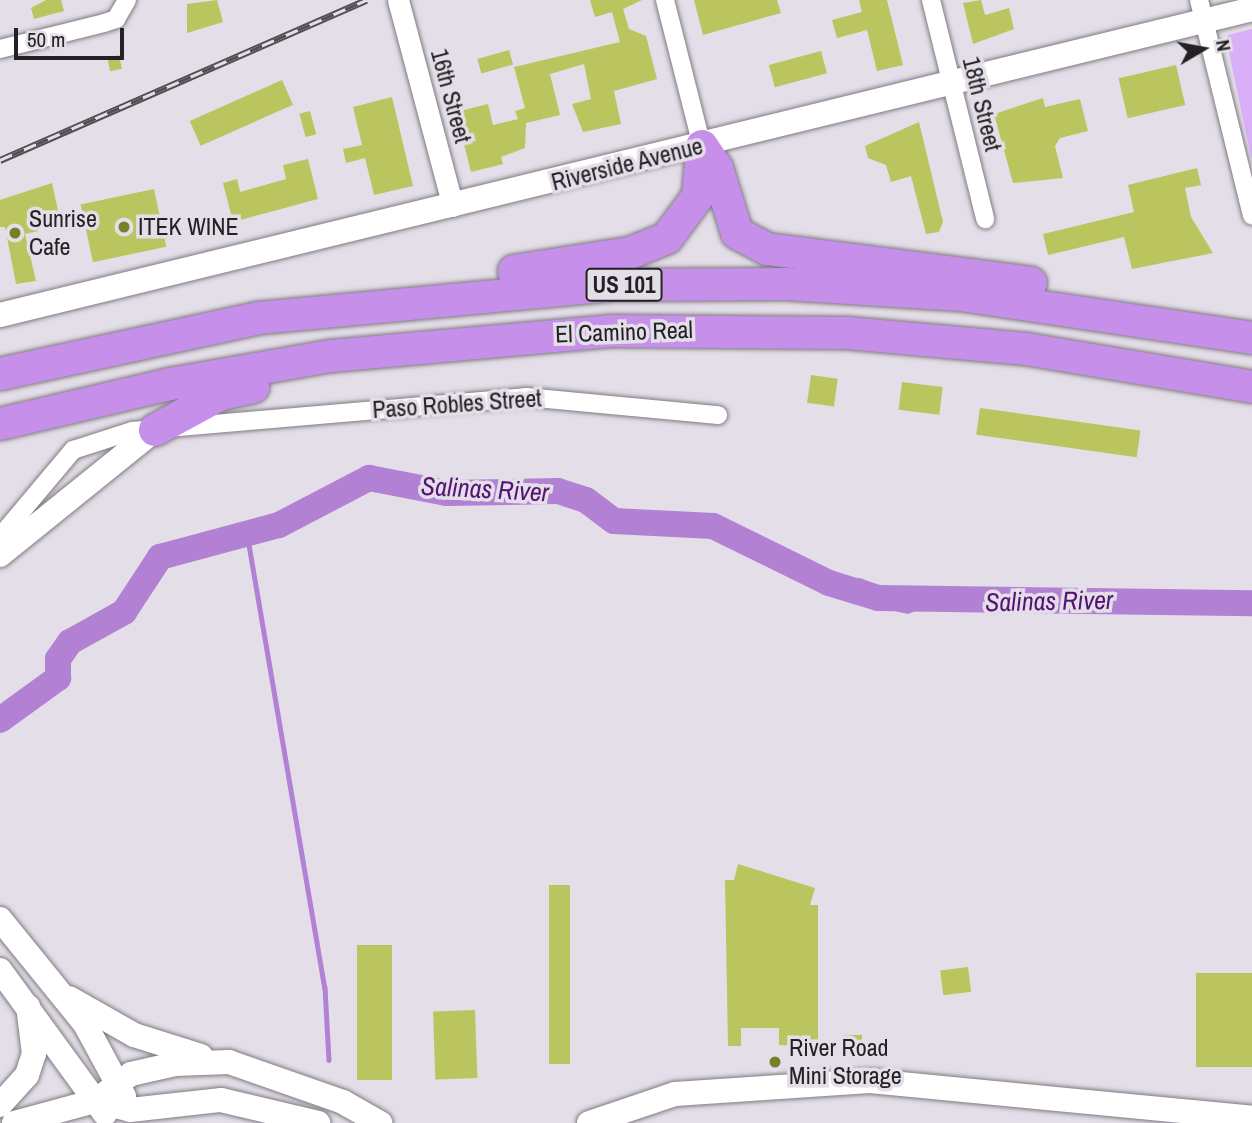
<!DOCTYPE html>
<html>
<head>
<meta charset="utf-8">
<style>
	body { margin:0 }
	#map { position:relative; width:1252px; height:1123px; overflow:hidden; background:#e3dee7; font-family:"Archivo Narrow",sans-serif }
	div>[style] { position:absolute }
	[style*='--x'] { left:calc(var(--x)*1px); top:calc(var(--y)*1px); width:calc(var(--w)*1px); rotate:calc(var(--a)*1deg) }
	.green>* { inset:0; background:#d9aff8 }
	.water>* { inset:0; background:#b281d3 }
	.stream>* { height:4.5px; margin:-2.25px; padding:0 2.25px; transform-origin:2.25px; border-radius:2.25px; background:#b281d3 }
	.river>* { height:26px; margin:-13px; padding:0 13px; transform-origin:13px; border-radius:13px; background:#b281d3 }
	.building>* { inset:0; background:#bac55f; transform-origin:0 0 }
	.roads { filter:drop-shadow(0 0 2px #807b83) drop-shadow(0 0 2px #807b83) }
	.minor>* { height:18px; margin:-9px; padding:0 9px; transform-origin:9px; border-radius:9px; background:#fff }
	.tertiary>* { height:21px; margin:-10.5px; padding:0 10.5px; transform-origin:10.5px; border-radius:10.5px; background:#fff }
	.secondary>* { height:24px; margin:-12px; padding:0 12px; transform-origin:12px; border-radius:12px; background:#fff }
	.motorway>* { height:32px; margin:-16px; padding:0 16px; transform-origin:16px; border-radius:16px; background:#c58fea }
	.rail>* { height:7px; margin-top:-3.5px; transform-origin:0; background:repeating-linear-gradient(90deg,#e3dee7 0 13px,#535054 0 26px); box-sizing:border-box; border-block:2px solid #535054 }
	.dots>* { width:19px; height:19px; translate:-50% -50%; box-sizing:border-box; border:4px solid #e3dee7; border-radius:50% }
	span { translate:-50% -50%; white-space:nowrap; text-align:center; line-height:1.15; -webkit-text-stroke:7px #e3dee7; paint-order:stroke }
	.shield-label span { padding:2px 5px; background:#e3dee7; border:2px solid; border-radius:5px; -webkit-text-stroke-width:0 }
	.shield-label { font-size:23px; color:#232124; font-weight:700 }
	.street-label { font-size:24px; color:#232124 }
	.poi-label { font-size:24px; color:#232124 }
	.left { translate:0 -50%; text-align:left }
	.water-label { font-size:26px; color:#551376; font-style:italic }
	.north { position:absolute; left:1168px; top:14px; width:70px; height:70px; -webkit-text-stroke:5px #e3dee7; paint-order:stroke; rotate:80deg; font-size:19px; font-weight:700; line-height:28px; text-align:center; color:#232124 }
	.north::after { content:''; display:block; margin:auto; width:24px; height:32px; background:#232124; clip-path:polygon(50% 0,100% 100%,50% 72%,0 100%) }
	.scale { position:absolute; left:14px; top:28px; width:110px; height:32px; box-sizing:border-box; border:4px solid #232124; border-top:0; padding-left:9px; font-size:21px; line-height:24px; white-space:nowrap; color:#232124; -webkit-text-stroke:5px #e3dee7; paint-order:stroke }
</style>
</head>
<body>
<div id="map">
	<div class="green">
		<i style="clip-path:polygon(1252px 29px,1252px 161px,1228px 48px,1228px 35px)"></i>
	</div>
	<div class="water">
		<i style="clip-path:polygon(860px 578px,912px 598px,918px 610px,908px 614px,860px 603px,829px 583px)"></i>
	</div>
	<div class="stream">
		<i style="--x:247;--y:533;--w:461;--a:80.3"></i>
		<i style="--x:325;--y:987;--w:73;--a:86.9"></i>
	</div>
	<div class="river">
		<i style="--x:0;--y:720;--w:72;--a:-35.9"></i>
		<i style="--x:58;--y:678;--w:19;--a:-90"></i>
		<i style="--x:58;--y:659;--w:21;--a:-55"></i>
		<i style="--x:70;--y:642;--w:62;--a:-29.1"></i>
		<i style="--x:124;--y:612;--w:66;--a:-56.8"></i>
		<i style="--x:160;--y:557;--w:123;--a:-15.1"></i>
		<i style="--x:279;--y:525;--w:102;--a:-27.6"></i>
		<i style="--x:369;--y:478;--w:79;--a:10.9"></i>
		<i style="--x:447;--y:493;--w:111;--a:-1"></i>
		<i style="--x:558;--y:491;--w:29;--a:18"></i>
		<i style="--x:586;--y:500;--w:35;--a:37"></i>
		<i style="--x:614;--y:521;--w:99;--a:2.9"></i>
		<i style="--x:713;--y:526;--w:129;--a:26.2"></i>
		<i style="--x:829;--y:583;--w:51;--a:17"></i>
		<i style="--x:878;--y:598;--w:374;--a:0.8"></i>
	</div>
	<div class="building">
		<i style="clip-path:polygon(46px 0,61px 0,64px 11px,34px 19px,31px 8px)"></i>
		<i style="clip-path:polygon(217px 0,223px 22px,187px 33px,187px 4px)"></i>
		<i style="clip-path:polygon(590px 0,642px 0,623px 9px,629px 29px,646px 36px,657px 79px,614px 91px,621px 124px,583px 132px,572px 104px,591px 99px,584px 64px,550px 74px,560px 115px,526px 123px,525px 148px,501px 157px,503px 164px,471px 172px,456px 112px,488px 104px,493px 125px,518px 119px,515px 111px,525px 108px,514px 67px,620px 42px,612px 12px,595px 17px)"></i>
		<i style="clip-path:polygon(694px 0,777px 0,781px 13px,703px 35px)"></i>
		<i style="clip-path:polygon(859px 0,887px 0,903px 65px,877px 71px,867px 30px,837px 38px,832px 20px,862px 12px)"></i>
		<i style="clip-path:polygon(981px 0,985px 15px,1009px 8px,1014px 29px,973px 44px,963px 3px)"></i>
		<i style="left:509px;top:50px;width:15px;height:33px;rotate:74deg"></i>
		<i style="left:821px;top:51px;width:23px;height:54px;rotate:75deg"></i>
		<i style="left:119px;top:55px;width:14px;height:12px;rotate:78deg"></i>
		<i style="left:1176px;top:65px;width:41px;height:59px;rotate:77deg"></i>
		<i style="left:282px;top:80px;width:27px;height:101px;rotate:66deg"></i>
		<i style="clip-path:polygon(392px 97px,413px 186px,374px 195px,365px 158px,346px 163px,343px 149px,362px 145px,353px 107px)"></i>
		<i style="clip-path:polygon(1043px 98px,1045px 107px,1080px 99px,1088px 131px,1060px 138px,1055px 146px,1063px 178px,1013px 183px,994px 114px)"></i>
		<i style="left:310px;top:111px;width:24px;height:11px;rotate:75deg"></i>
		<i style="clip-path:polygon(919px 122px,943px 222px,939px 232px,926px 234px,911px 176px,891px 182px,886px 165px,868px 158px,865px 146px)"></i>
		<i style="clip-path:polygon(308px 159px,318px 199px,233px 222px,223px 183px,237px 179px,240px 192px,286px 179px,283px 165px)"></i>
		<i style="clip-path:polygon(1197px 168px,1201px 185px,1185px 188px,1191px 217px,1213px 253px,1132px 269px,1124px 237px,1048px 255px,1043px 234px,1134px 212px,1128px 185px)"></i>
		<i style="clip-path:polygon(52px 183px,59px 215px,36px 219px,38px 231px,25px 234px,36px 281px,16px 284px,5px 227px,0 227px,0 200px)"></i>
		<i style="left:154px;top:189px;width:59px;height:75px;rotate:78deg"></i>
		<i style="left:811px;top:375px;width:27px;height:28px;rotate:8deg"></i>
		<i style="left:902px;top:382px;width:41px;height:28px;rotate:7deg"></i>
		<i style="left:980px;top:408px;width:162px;height:27px;rotate:8deg"></i>
		<i style="clip-path:polygon(738px 864px,815px 888px,810px 905px,818px 905px,818px 1047px,779px 1045px,779px 1028px,741px 1028px,741px 1046px,728px 1046px,725px 880px,734px 880px)"></i>
		<i style="left:549px;top:885px;width:21px;height:179px"></i>
		<i style="left:357px;top:945px;width:35px;height:135px"></i>
		<i style="left:968px;top:967px;width:25px;height:28px;rotate:83deg"></i>
		<i style="left:1252px;top:973px;width:94px;height:56px;rotate:90deg"></i>
		<i style="left:475px;top:1010px;width:68px;height:42px;rotate:88deg"></i>
		<i style="left:844px;top:1035px;width:18px;height:16px"></i>
	</div>
	<div class="roads">
		<div class="minor">
			<i style="--x:665;--y:0;--w:151;--a:75.8"></i>
			<i style="--x:931;--y:0;--w:226;--a:76.1"></i>
			<i style="--x:1199;--y:0;--w:222;--a:76.2"></i>
			<i style="--x:0;--y:49;--w:107;--a:-14"></i>
			<i style="--x:104;--y:23;--w:13;--a:-18"></i>
			<i style="--x:116;--y:19;--w:22;--a:-60"></i>
			<i style="--x:0;--y:537;--w:114;--a:-50"></i>
			<i style="--x:73;--y:450;--w:62;--a:-17.9"></i>
			<i style="--x:132;--y:431;--w:395;--a:-4.9"></i>
			<i style="--x:526;--y:397;--w:193;--a:5.4"></i>
		</div>
		<div class="tertiary">
			<i style="--x:398;--y:0;--w:213;--a:75.1"></i>
		</div>
		<div class="secondary">
			<i style="--x:0;--y:315;--w:1289;--a:-13.73"></i>
			<i style="--x:0;--y:555;--w:199;--a:-38.9"></i>
			<i style="--x:0;--y:919;--w:135;--a:51"></i>
			<i style="--x:85;--y:1024;--w:82;--a:61.6"></i>
			<i style="--x:0;--y:970;--w:178;--a:53.9"></i>
			<i style="--x:69;--y:998;--w:75;--a:29.6"></i>
			<i style="--x:134;--y:1035;--w:70;--a:17.4"></i>
			<i style="--x:95;--y:1101;--w:45;--a:-36.9"></i>
			<i style="--x:131;--y:1074;--w:45;--a:-12.8"></i>
			<i style="--x:175;--y:1064;--w:54;--a:-2.1"></i>
			<i style="--x:229;--y:1062;--w:121;--a:19.3"></i>
			<i style="--x:343;--y:1102;--w:43;--a:29.6"></i>
			<i style="--x:0;--y:1105;--w:40;--a:-48"></i>
			<i style="--x:27;--y:1075;--w:22;--a:-72"></i>
			<i style="--x:34;--y:1054;--w:48;--a:-97.1"></i>
			<i style="--x:14;--y:1123;--w:84;--a:-15.2"></i>
			<i style="--x:95;--y:1101;--w:36;--a:14"></i>
			<i style="--x:130;--y:1110;--w:92;--a:-6.3"></i>
			<i style="--x:221;--y:1100;--w:100;--a:13.3"></i>
			<i style="--x:589;--y:1123;--w:91;--a:-18.6"></i>
			<i style="--x:675;--y:1094;--w:195;--a:-3.8"></i>
			<i style="--x:870;--y:1081;--w:384;--a:5.5"></i>
		</div>
		<div class="motorway">
			<i style="--x:702;--y:146;--w:27;--a:56"></i>
			<i style="--x:717;--y:168;--w:68;--a:72.9"></i>
			<i style="--x:737;--y:233;--w:34;--a:28"></i>
			<i style="--x:767;--y:249;--w:266;--a:7.3"></i>
			<i style="--x:514;--y:271;--w:117;--a:-8.8"></i>
			<i style="--x:630;--y:253;--w:40;--a:-22"></i>
			<i style="--x:667;--y:238;--w:52;--a:-53.6"></i>
			<i style="--x:698;--y:196;--w:46;--a:-85"></i>
			<i style="--x:0;--y:374;--w:265;--a:-12.2"></i>
			<i style="--x:259;--y:318;--w:358;--a:-5.3"></i>
			<i style="--x:615;--y:285;--w:170;--a:-0.3"></i>
			<i style="--x:785;--y:284;--w:176;--a:3.6"></i>
			<i style="--x:961;--y:295;--w:294;--a:8.4"></i>
			<i style="--x:0;--y:424;--w:175;--a:-13.2"></i>
			<i style="--x:170;--y:384;--w:163;--a:-9.9"></i>
			<i style="--x:331;--y:356;--w:280;--a:-5.1"></i>
			<i style="--x:610;--y:331;--w:237;--a:0.5"></i>
			<i style="--x:847;--y:333;--w:180;--a:5.1"></i>
			<i style="--x:1026;--y:349;--w:229;--a:9.5"></i>
			<i style="--x:155;--y:430;--w:75;--a:-28.6"></i>
			<i style="--x:221;--y:394;--w:33;--a:-12"></i>
		</div>
	</div>
	<div class="rail">
		<i style="--x:0;--y:160;--w:400;--a:-23.6"></i>
	</div>
	<div class="dots">
		<i style="left:124px;top:227px;background:#777f2a"></i>
		<i style="left:15px;top:233px;background:#777f2a"></i>
		<i style="left:775px;top:1062px;background:#777f2a"></i>
	</div>
	<div class="shield-label">
		<span style="left:624px;top:285px">US 101</span>
	</div>
	<div class="street-label">
		<span style="left:451px;top:96px;rotate:75deg">16th Street</span>
		<span style="left:982px;top:104px;rotate:76deg">18th Street</span>
		<span style="left:627px;top:164px;rotate:-14deg">Riverside Avenue</span>
		<span style="left:624px;top:332px;rotate:-2deg">El Camino Real</span>
		<span style="left:457px;top:404px;rotate:-4deg">Paso Robles Street</span>
	</div>
	<div class="poi-label">
		<span class="left" style="left:29px;top:233px">Sunrise<br>Cafe</span>
		<span class="left" style="left:138px;top:227px">ITEK WINE</span>
		<span class="left" style="left:789px;top:1062px">River Road<br>Mini Storage</span>
	</div>
	<div class="water-label">
		<span style="left:485px;top:489px;rotate:3deg">Salinas River</span>
		<span style="left:1049px;top:601px;rotate:-1deg">Salinas River</span>
	</div>
	<div class="north">N</div>
	<div class="scale">50 m</div>
</div>
</body>
</html>
